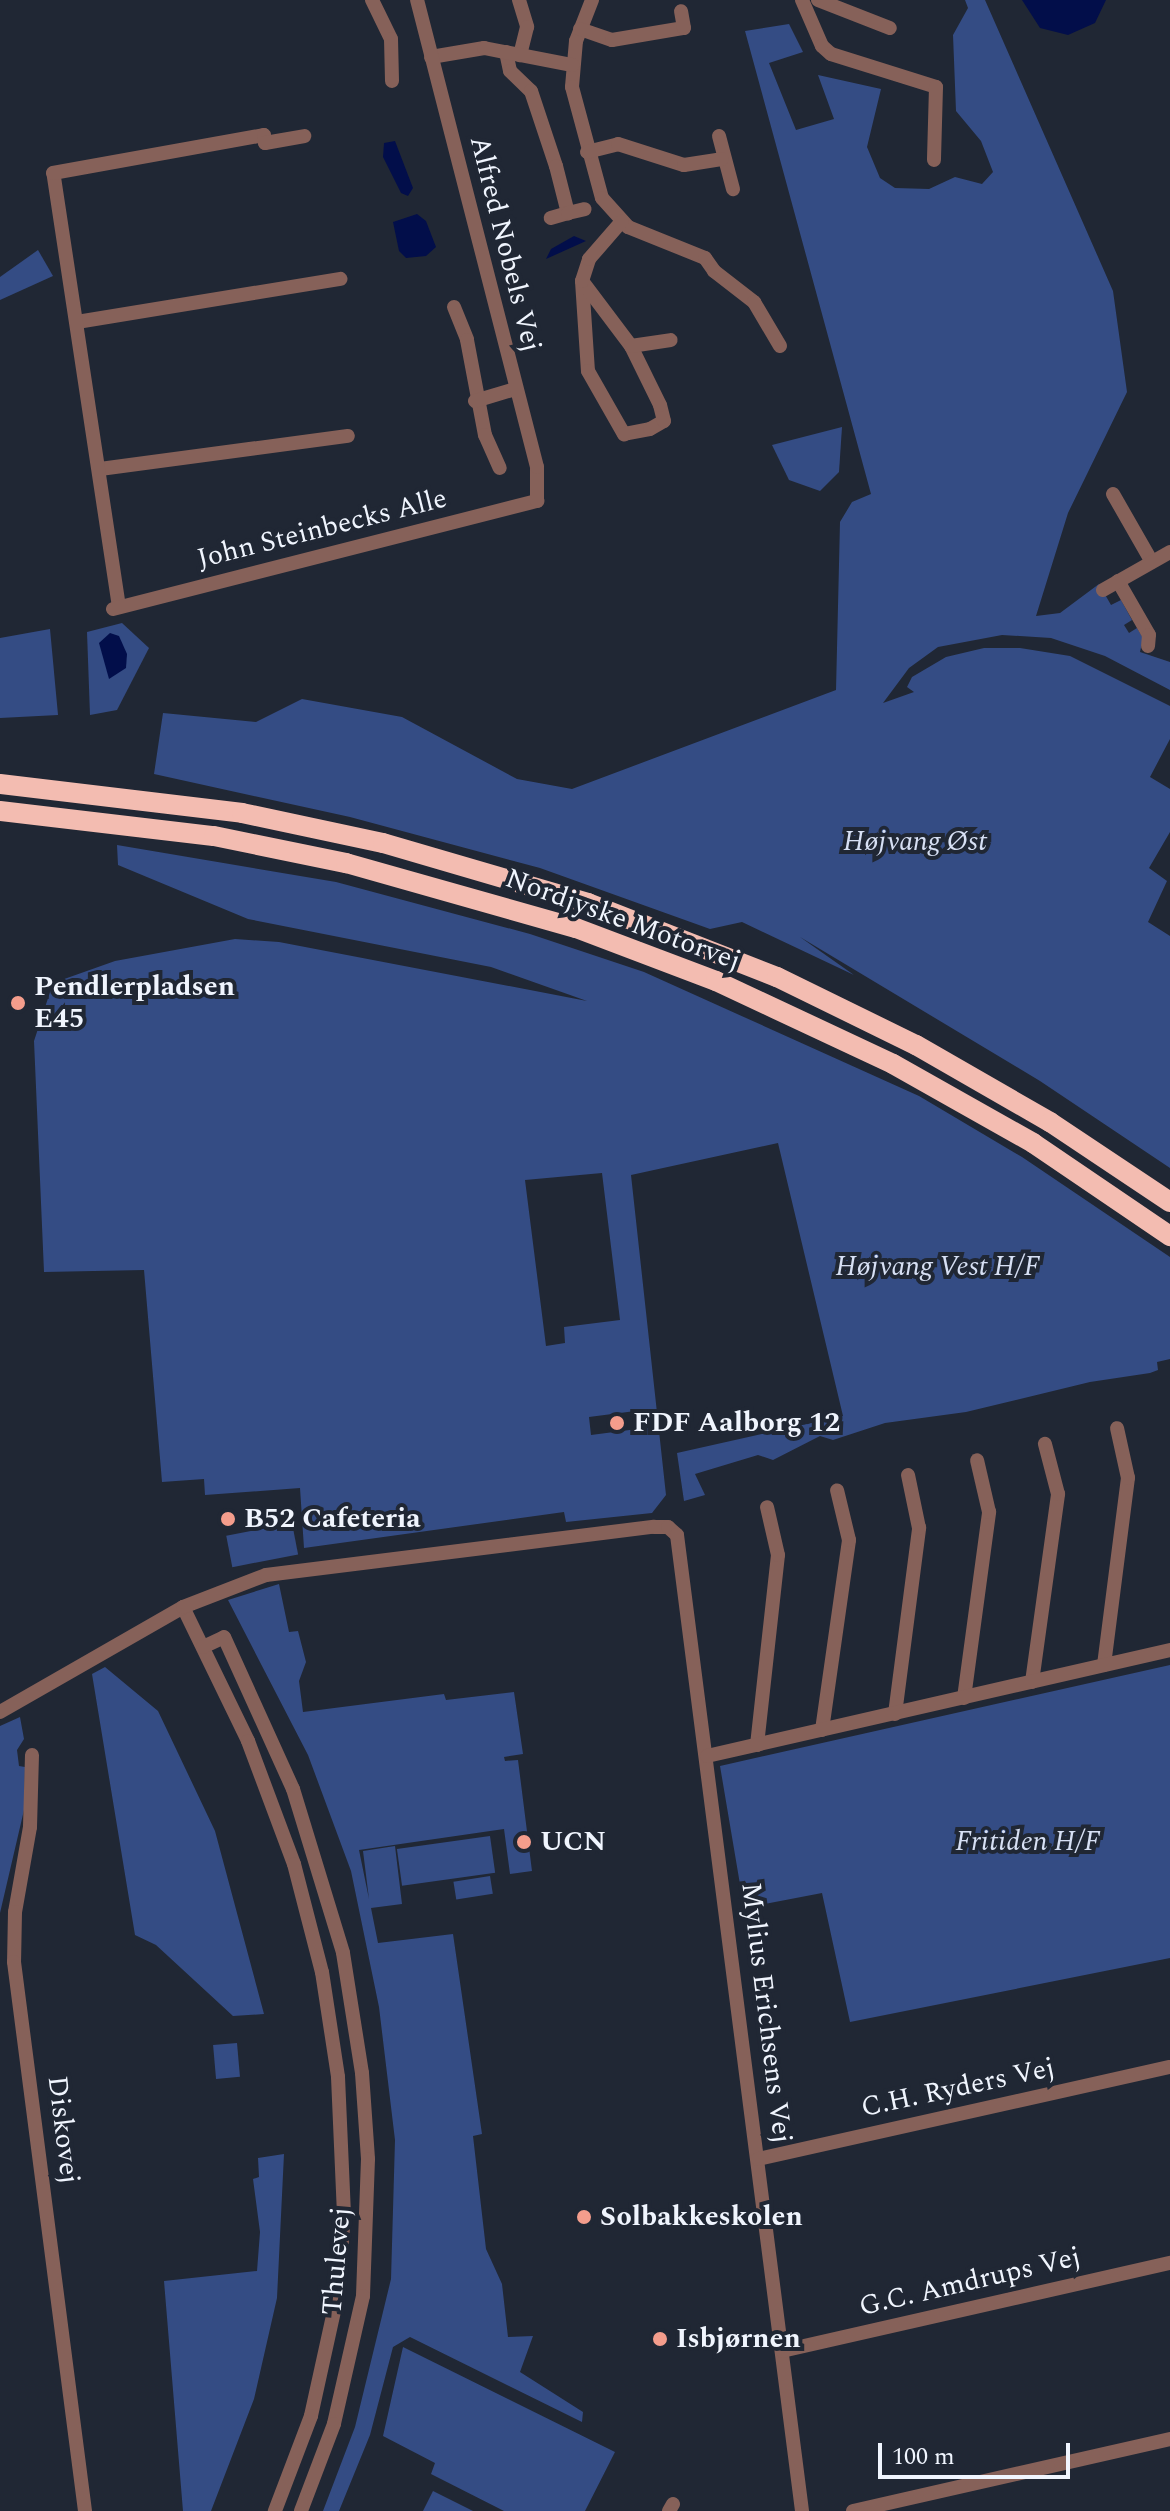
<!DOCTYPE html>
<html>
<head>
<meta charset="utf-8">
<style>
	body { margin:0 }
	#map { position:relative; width:1170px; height:2511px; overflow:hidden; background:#202734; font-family:Spectral,serif }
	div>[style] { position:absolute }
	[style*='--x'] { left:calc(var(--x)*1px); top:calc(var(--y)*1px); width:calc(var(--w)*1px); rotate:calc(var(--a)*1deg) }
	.green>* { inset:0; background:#344c84; transform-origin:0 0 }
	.water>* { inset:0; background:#020e4a }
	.minor>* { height:14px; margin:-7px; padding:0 7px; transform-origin:7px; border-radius:7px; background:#866159 }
	.highway>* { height:20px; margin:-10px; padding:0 10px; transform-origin:10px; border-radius:10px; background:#f3bcb1 }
	.dots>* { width:22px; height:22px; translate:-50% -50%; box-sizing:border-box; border:4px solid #202734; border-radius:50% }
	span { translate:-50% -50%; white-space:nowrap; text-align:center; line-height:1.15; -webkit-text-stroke:8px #202734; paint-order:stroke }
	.street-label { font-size:28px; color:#f0f5fe }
	.park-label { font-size:28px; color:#d7e0f4; font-style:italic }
	.poi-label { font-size:28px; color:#f0f5fe; font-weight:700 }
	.left { translate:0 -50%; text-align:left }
	.scale { position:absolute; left:878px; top:2443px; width:192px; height:36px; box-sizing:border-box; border:4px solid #f0f5fe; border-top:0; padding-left:10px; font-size:24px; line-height:28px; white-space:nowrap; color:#f0f5fe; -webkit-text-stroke:6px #202734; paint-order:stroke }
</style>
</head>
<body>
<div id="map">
	<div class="green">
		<i style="clip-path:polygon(965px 0,985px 0,1113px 291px,1127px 392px,1068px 513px,1036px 616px,1060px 613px,1099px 584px,1111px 605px,1121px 600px,1132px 620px,1124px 625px,1129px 633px,1137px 628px,1143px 638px,1140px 652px,1170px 662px,1170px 690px,1105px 656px,1051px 638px,1002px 635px,938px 647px,909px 668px,883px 703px,914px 692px,907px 687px,912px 677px,946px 657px,984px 648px,1020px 648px,1070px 656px,1170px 706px,1170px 739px,1150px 777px,1170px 789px,1170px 832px,1149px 868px,1167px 881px,1148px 922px,1170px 936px,1170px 1168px,1040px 1081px,800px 937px,854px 975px,742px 922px,710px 929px,540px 868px,350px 817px,154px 774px,163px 713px,256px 722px,302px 699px,402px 717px,517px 779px,572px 789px,836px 690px,840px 522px,852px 502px,871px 494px,745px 31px,789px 24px,803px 52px,769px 63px,796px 130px,834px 119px,818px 75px,881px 89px,867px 147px,880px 178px,895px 188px,929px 189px,955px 177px,982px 184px,993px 172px,981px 141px,956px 111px,953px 35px,968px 8px)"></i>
		<i style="clip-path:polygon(38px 250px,53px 276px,0 300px,0 277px)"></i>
		<i style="clip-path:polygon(842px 427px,839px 472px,820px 491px,789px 480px,772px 445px)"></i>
		<i style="clip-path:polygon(122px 623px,149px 648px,117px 710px,90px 715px,87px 632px)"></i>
		<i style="clip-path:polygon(50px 629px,58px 715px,0 718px,0 638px)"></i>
		<i style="clip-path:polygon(evenodd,117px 845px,336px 882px,530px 934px,644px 972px,919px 1096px,1022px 1157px,1170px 1257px,1170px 1359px,1157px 1362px,1158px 1370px,1150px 1373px,1090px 1382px,966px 1412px,885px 1423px,833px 1440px,820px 1436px,773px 1460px,758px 1455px,695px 1474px,705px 1495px,684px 1501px,677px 1453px,843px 1416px,778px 1143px,631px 1175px,666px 1495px,652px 1513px,566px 1522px,564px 1512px,304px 1548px,300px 1488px,205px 1495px,204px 1479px,162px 1482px,144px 1270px,44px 1272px,34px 1041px,53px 983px,115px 961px,235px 939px,279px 942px,587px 1001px,491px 967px,248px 919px,118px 865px,117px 845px,602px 1173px,620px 1320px,564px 1327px,565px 1343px,546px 1346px,525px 1180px,602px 1173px,117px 845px,643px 1410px,645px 1428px,591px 1435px,589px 1417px,643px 1410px)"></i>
		<i style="left:292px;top:1523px;width:32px;height:67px;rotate:79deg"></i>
		<i style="clip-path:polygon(279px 1584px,289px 1632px,298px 1631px,306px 1662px,299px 1681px,303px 1712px,444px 1694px,446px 1700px,514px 1692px,523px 1754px,504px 1757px,505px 1761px,518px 1760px,532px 1871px,510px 1874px,504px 1829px,359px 1850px,369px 1899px,363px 1851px,395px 1846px,402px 1904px,371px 1908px,378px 1943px,453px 1934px,482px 2134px,473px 2136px,486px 2249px,502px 2284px,508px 2337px,533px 2336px,520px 2372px,583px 2412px,582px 2422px,410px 2337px,393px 2347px,370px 2435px,339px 2511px,323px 2511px,355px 2427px,391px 2279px,395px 2140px,379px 2007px,351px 1871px,308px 1755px,228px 1600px)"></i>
		<i style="clip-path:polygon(1170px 1665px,1170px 1958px,850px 2022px,822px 1893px,744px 1908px,720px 1766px)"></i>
		<i style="clip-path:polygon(105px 1667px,158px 1711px,215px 1831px,264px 2014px,233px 2016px,156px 1945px,135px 1935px,92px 1674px)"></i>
		<i style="clip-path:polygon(20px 1717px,24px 1739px,17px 1750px,19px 1766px,25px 1767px,24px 1810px,0 1913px,0 1726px)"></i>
		<i style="left:490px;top:1836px;width:37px;height:94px;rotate:82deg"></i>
		<i style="left:490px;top:1876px;width:18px;height:37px;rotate:81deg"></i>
		<i style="left:237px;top:2043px;width:34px;height:24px;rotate:85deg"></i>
		<i style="clip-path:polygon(284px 2154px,277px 2298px,254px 2399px,211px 2511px,183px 2511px,164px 2281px,257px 2271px,260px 2232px,253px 2179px,259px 2177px,258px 2158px)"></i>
		<i style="clip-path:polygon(403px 2347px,615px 2452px,585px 2511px,504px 2511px,431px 2474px,435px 2463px,383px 2436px)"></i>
		<i style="clip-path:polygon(433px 2491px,473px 2511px,423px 2511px)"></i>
	</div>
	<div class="water">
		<i style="clip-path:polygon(1022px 0,1106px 0,1095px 23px,1068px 35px,1040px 28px)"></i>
		<i style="clip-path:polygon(395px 141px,413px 188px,408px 196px,401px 193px,383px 157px,384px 143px)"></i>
		<i style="clip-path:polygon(417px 214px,426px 221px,436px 247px,426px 256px,406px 258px,399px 251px,393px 222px)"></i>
		<i style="clip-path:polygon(574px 236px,586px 241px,546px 259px,551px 249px)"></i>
		<i style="clip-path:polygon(110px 633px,119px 636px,127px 654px,126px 668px,109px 679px,99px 643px)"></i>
	</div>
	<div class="minor">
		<i style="--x:372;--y:0;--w:43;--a:64"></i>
		<i style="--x:391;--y:39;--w:42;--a:88.6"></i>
		<i style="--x:519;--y:0;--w:28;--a:73"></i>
		<i style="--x:527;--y:27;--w:29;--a:104"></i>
		<i style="--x:592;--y:0;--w:44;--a:111.3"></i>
		<i style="--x:576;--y:41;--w:46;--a:95"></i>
		<i style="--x:572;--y:87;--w:115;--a:74.9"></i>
		<i style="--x:602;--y:198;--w:39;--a:48"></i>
		<i style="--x:628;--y:227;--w:83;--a:21.9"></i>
		<i style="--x:705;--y:258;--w:16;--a:55"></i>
		<i style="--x:714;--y:271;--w:51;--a:37.8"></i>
		<i style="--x:754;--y:302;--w:51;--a:59.4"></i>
		<i style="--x:802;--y:0;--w:50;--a:66.5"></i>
		<i style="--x:822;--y:46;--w:12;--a:42"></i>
		<i style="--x:831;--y:54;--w:110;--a:17.4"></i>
		<i style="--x:936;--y:87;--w:73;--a:91.6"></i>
		<i style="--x:818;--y:0;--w:77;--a:21.3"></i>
		<i style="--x:580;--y:29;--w:34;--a:19"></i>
		<i style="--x:612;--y:40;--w:73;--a:-9.5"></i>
		<i style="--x:684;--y:28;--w:17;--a:-100"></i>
		<i style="--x:506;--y:52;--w:19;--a:78"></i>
		<i style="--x:510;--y:71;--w:29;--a:44"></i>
		<i style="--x:531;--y:91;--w:79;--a:71.6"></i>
		<i style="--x:556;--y:166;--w:49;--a:75.7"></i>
		<i style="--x:568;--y:213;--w:18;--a:164"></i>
		<i style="--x:431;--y:57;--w:54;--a:-9.6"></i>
		<i style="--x:484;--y:48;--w:90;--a:10.9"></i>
		<i style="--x:719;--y:136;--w:55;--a:75.2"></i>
		<i style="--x:587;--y:152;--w:32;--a:-14"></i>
		<i style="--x:618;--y:144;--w:69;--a:17.7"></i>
		<i style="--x:684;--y:165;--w:38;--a:-9"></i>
		<i style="--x:568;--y:213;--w:17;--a:-13"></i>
		<i style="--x:582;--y:281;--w:90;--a:86.2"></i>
		<i style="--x:588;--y:371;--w:73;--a:60.3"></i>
		<i style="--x:624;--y:434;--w:26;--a:-11"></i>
		<i style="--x:650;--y:429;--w:16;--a:-30"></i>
		<i style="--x:664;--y:421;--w:16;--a:-104"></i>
		<i style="--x:660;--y:405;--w:66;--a:-116.2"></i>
		<i style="--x:631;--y:346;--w:81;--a:-127"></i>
		<i style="--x:582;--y:281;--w:23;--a:-72"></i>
		<i style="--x:589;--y:259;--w:50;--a:-49"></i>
		<i style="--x:454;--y:307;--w:35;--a:68"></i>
		<i style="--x:467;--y:340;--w:97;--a:79.3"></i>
		<i style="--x:485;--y:435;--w:36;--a:66"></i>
		<i style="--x:77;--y:322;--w:267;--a:-9.3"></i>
		<i style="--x:631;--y:346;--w:40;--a:-8.5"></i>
		<i style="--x:475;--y:401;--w:42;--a:-16.7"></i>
		<i style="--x:100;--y:469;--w:250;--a:-7.6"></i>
		<i style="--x:1113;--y:494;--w:78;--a:60.2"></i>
		<i style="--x:1118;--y:581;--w:62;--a:60.1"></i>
		<i style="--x:1149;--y:635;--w:11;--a:95"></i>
		<i style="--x:1103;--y:590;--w:77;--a:-29.6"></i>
		<i style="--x:119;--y:607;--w:439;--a:-98.6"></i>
		<i style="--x:53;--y:173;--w:214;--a:-10.2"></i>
		<i style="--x:264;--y:135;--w:8;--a:83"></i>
		<i style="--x:265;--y:143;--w:40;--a:-10"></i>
		<i style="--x:113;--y:609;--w:438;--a:-14.3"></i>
		<i style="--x:537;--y:501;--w:34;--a:-90"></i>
		<i style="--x:537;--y:467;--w:482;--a:-104.4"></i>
		<i style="--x:183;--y:1607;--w:149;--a:64.1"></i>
		<i style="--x:248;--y:1741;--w:131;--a:69.5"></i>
		<i style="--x:294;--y:1864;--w:112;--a:75.5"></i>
		<i style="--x:322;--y:1972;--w:106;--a:81.3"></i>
		<i style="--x:338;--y:2077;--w:137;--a:87.5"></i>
		<i style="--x:344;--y:2214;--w:79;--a:94.3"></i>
		<i style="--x:338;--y:2293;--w:126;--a:102.4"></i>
		<i style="--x:311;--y:2416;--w:102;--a:110.8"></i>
		<i style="--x:203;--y:1647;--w:23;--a:-25"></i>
		<i style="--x:224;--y:1637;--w:167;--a:65.6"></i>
		<i style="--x:293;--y:1789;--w:171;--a:73"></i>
		<i style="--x:343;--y:1953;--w:121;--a:81"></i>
		<i style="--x:362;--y:2073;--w:86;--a:86"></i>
		<i style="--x:368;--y:2159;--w:137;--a:92.1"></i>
		<i style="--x:363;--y:2296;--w:131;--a:102.8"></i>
		<i style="--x:334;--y:2424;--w:93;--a:110.8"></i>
		<i style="--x:1104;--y:1665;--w:189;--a:-82.7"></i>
		<i style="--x:1128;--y:1478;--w:51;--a:-102.4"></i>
		<i style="--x:1032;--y:1682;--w:190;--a:-82.1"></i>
		<i style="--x:1058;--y:1494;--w:52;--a:-104.6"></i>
		<i style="--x:964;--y:1698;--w:188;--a:-82.3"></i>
		<i style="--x:989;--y:1512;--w:53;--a:-103"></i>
		<i style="--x:0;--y:1712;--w:211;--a:-29.8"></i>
		<i style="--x:183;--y:1607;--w:89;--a:-21.1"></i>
		<i style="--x:266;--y:1575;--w:391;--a:-7.1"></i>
		<i style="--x:654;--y:1527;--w:14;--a:0"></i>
		<i style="--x:668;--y:1527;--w:12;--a:42"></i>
		<i style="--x:677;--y:1535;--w:984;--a:82.7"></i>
		<i style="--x:895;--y:1714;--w:188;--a:-82.6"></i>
		<i style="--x:919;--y:1528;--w:54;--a:-101.7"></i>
		<i style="--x:822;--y:1730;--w:192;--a:-81.9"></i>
		<i style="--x:849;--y:1540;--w:51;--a:-103.5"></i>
		<i style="--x:757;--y:1745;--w:191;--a:-83.7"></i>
		<i style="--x:778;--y:1555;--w:49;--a:-102.9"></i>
		<i style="--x:32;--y:1755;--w:72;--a:91.6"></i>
		<i style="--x:30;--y:1827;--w:86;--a:100"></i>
		<i style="--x:15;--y:1912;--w:50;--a:91.1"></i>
		<i style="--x:14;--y:1962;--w:554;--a:82.63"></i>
		<i style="--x:707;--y:1756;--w:475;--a:-12.9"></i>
		<i style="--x:758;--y:2159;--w:422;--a:-12.6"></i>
		<i style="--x:782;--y:2351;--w:398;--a:-12.8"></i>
		<i style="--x:669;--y:2511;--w:8;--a:-60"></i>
		<i style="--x:853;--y:2511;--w:325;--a:-12.8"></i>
	</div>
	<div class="highway">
		<i style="--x:0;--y:784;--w:244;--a:6.8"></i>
		<i style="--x:242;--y:813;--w:144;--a:12"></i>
		<i style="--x:383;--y:843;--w:214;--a:16.3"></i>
		<i style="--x:588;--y:903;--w:203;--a:21.4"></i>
		<i style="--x:777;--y:977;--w:155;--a:26.1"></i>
		<i style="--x:916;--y:1045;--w:155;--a:29.9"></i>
		<i style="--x:1050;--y:1122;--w:144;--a:33.7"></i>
		<i style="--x:0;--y:811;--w:215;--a:6.7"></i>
		<i style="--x:214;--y:836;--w:135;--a:11.6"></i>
		<i style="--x:346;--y:863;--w:239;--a:15.8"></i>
		<i style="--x:576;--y:928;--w:150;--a:20.7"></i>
		<i style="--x:716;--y:981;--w:195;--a:25.1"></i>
		<i style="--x:893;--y:1064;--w:161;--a:29.4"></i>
		<i style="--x:1033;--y:1143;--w:166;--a:34.2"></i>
	</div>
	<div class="dots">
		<i style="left:18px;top:1003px;background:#f49d8c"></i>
		<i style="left:617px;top:1423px;background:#f49d8c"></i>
		<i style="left:228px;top:1519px;background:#f49d8c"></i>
		<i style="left:524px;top:1842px;background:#f49d8c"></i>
		<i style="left:584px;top:2217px;background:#f49d8c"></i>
		<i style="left:660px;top:2339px;background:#f49d8c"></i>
	</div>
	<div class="street-label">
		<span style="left:505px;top:244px;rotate:76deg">Alfred Nobels Vej</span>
		<span style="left:322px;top:529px;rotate:-14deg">John Steinbecks Alle</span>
		<span style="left:623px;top:920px;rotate:20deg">Nordjyske Motorvej</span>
		<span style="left:766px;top:2013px;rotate:83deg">Mylius Erichsens Vej</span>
		<span style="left:958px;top:2088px;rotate:-12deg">C.H. Ryders Vej</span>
		<span style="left:63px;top:2130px;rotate:83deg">Diskovej</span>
		<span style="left:337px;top:2261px;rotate:-85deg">Thulevej</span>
		<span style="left:970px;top:2282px;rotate:-13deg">G.C. Amdrups Vej</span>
	</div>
	<div class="park-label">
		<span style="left:915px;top:842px">Højvang Øst</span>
		<span style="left:938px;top:1267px">Højvang Vest H/F</span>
		<span style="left:1028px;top:1842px">Fritiden H/F</span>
	</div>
	<div class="poi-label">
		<span class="left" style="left:34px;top:1003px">Pendlerpladsen<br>E45</span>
		<span class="left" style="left:633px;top:1423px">FDF Aalborg 12</span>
		<span class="left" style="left:244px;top:1519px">B52 Cafeteria</span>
		<span class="left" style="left:540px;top:1842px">UCN</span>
		<span class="left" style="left:600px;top:2217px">Solbakkeskolen</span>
		<span class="left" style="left:676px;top:2339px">Isbjørnen</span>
	</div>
	<div class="scale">100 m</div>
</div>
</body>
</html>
